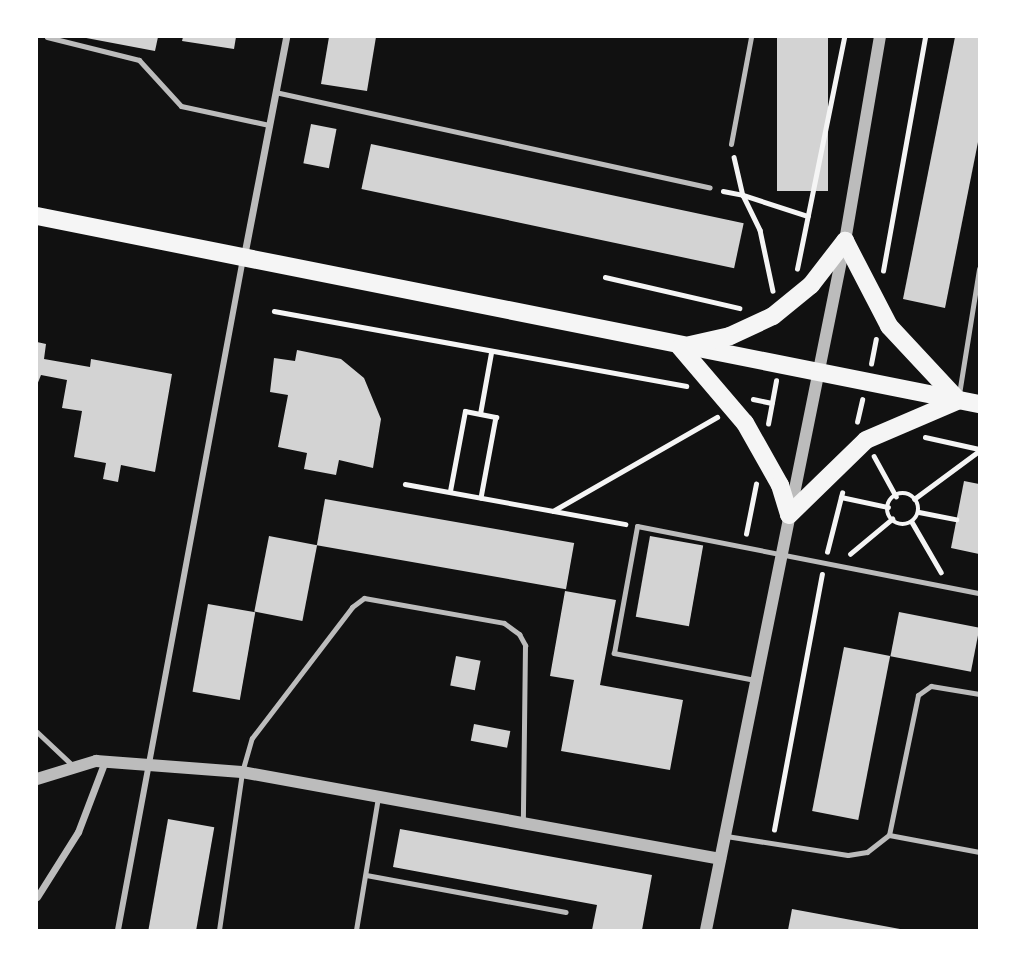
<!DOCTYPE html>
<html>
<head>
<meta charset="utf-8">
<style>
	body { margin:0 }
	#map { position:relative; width:1016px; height:967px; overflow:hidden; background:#111; font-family:"Exo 2",sans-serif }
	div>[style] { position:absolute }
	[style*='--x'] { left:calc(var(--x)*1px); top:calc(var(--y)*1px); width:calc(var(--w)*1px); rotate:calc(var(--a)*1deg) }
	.building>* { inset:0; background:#d3d3d3; transform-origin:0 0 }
	.path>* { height:4.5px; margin:-2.25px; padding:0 2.25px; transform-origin:2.25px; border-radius:2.25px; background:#f5f5f5 }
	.path>.ring { margin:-2.25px; padding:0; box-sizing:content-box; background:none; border:4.5px solid #f5f5f5; border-radius:50% }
	.service>* { height:5px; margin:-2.5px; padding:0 2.5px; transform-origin:2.5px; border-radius:2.5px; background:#bcbcbc }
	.pedestrian>* { height:6px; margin:-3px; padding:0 3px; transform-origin:3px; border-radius:3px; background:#bcbcbc }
	.minor>* { height:7px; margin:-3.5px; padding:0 3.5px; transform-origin:3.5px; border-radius:3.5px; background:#bcbcbc }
	.tertiary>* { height:12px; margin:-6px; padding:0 6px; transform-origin:6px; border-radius:6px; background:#bcbcbc }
	.primary>* { height:18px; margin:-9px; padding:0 9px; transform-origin:9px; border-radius:9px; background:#f5f5f5 }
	span { translate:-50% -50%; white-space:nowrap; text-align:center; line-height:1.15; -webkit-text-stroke:7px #fff; paint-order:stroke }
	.frame { position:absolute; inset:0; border:38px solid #fff; pointer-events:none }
</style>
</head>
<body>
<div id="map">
	<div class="building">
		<i style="clip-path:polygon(81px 37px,158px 37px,155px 51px)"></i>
		<i style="clip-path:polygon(183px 37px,236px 37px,234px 49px,182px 41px)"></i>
		<i style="clip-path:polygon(329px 37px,376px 37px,367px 91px,321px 84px)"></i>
		<i style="left:777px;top:37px;width:51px;height:154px"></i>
		<i style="clip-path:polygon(955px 37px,979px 37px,979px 137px,945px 308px,903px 299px)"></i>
		<i style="left:311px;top:124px;width:26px;height:40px;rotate:11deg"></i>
		<i style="left:371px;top:144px;width:381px;height:46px;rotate:12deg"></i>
		<i style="clip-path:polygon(37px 342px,46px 344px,44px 359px,90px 367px,91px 359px,172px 374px,155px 472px,121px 465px,118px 482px,103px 479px,106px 463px,74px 457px,82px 411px,62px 408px,67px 380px,41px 375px,37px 385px)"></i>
		<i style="clip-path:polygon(297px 350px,341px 359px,364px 378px,381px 419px,373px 468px,339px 460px,336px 475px,304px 469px,307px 453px,278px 447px,288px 395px,270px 392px,274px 358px,295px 361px)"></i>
		<i style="clip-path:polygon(964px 481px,979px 484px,979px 554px,951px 548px)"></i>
		<i style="left:325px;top:499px;width:253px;height:47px;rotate:10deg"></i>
		<i style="left:269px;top:536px;width:49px;height:77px;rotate:11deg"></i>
		<i style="left:650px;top:536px;width:54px;height:82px;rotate:10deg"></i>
		<i style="clip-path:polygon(565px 591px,616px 600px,600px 685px,683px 700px,670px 770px,561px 751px,574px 680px,550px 676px)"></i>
		<i style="left:208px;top:604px;width:48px;height:89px;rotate:10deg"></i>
		<i style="left:899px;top:612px;width:82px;height:45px;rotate:11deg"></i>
		<i style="left:844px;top:647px;width:47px;height:167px;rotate:11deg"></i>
		<i style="left:456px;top:656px;width:25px;height:30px;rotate:11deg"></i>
		<i style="left:474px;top:724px;width:37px;height:17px;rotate:11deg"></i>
		<i style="left:168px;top:819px;width:47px;height:113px;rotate:10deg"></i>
		<i style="clip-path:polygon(400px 829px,652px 875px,642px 930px,592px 930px,597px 905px,393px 867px)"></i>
		<i style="clip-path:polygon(792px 909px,900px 929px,900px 930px,788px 930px)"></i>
	</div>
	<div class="path">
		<i style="--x:734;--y:157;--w:39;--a:77"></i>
		<i style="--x:743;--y:195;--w:68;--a:17.9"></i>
		<i style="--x:723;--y:191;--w:20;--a:11"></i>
		<i style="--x:743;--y:195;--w:39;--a:64"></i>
		<i style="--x:760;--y:230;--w:62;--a:78"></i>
		<i style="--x:797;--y:269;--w:237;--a:-78.5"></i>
		<i style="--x:883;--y:271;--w:238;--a:-79.8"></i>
		<i style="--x:605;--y:277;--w:138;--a:13"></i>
		<i style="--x:274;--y:311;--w:419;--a:10.3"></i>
		<i style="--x:871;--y:364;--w:25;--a:-79"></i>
		<i style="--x:753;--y:399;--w:19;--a:12"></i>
		<i style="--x:480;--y:414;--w:62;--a:-79.8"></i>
		<i style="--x:857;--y:422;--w:23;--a:-77"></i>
		<i style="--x:768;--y:424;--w:44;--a:-79.5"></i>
		<i style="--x:925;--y:437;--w:55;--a:12.5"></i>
		<i style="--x:874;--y:456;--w:46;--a:61.2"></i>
		<i style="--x:405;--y:484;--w:224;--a:10.3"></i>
		<i style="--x:450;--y:491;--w:81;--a:-79.4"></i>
		<i style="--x:465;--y:411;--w:32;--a:11"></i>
		<i style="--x:496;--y:417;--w:82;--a:100.5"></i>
		<i class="ring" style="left:887px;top:493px;width:27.5px;height:27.5px"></i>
		<i style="--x:841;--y:497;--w:48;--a:12"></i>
		<i style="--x:914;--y:499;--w:81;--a:-36.4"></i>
		<i style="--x:553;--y:511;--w:189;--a:-29.8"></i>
		<i style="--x:919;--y:512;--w:38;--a:11"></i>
		<i style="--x:912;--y:522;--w:58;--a:59.9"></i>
		<i style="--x:746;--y:534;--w:51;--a:-78.7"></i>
		<i style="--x:827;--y:552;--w:61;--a:-75.7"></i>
		<i style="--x:850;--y:554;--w:55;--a:-39.8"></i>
		<i style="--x:774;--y:830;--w:260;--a:-79.4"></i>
	</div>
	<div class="service">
		<i style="--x:47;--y:37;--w:95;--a:14"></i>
		<i style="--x:139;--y:60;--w:62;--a:47.6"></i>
		<i style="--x:181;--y:106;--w:90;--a:12.2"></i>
		<i style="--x:275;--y:92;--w:445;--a:12.4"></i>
		<i style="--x:731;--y:144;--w:109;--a:-79.4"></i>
		<i style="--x:959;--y:394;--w:127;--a:-80.9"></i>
		<i style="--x:755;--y:680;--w:144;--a:-169.2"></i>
		<i style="--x:614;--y:653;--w:129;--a:-79.7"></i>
		<i style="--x:637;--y:526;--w:349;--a:11.1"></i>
		<i style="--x:37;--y:732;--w:48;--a:43.3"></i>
		<i style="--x:889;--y:835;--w:92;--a:10.7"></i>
		<i style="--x:726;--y:836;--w:123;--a:8.9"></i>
		<i style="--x:848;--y:855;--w:19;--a:-9"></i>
		<i style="--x:867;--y:852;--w:28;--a:-38"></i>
		<i style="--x:889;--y:835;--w:143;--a:-78.3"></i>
		<i style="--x:918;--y:695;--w:16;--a:-35"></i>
		<i style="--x:931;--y:686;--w:49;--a:9.5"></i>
		<i style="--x:366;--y:875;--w:203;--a:10.5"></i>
		<i style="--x:219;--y:930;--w:160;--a:-81.7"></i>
		<i style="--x:242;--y:772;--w:35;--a:-74"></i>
		<i style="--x:252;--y:738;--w:165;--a:-52.6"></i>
		<i style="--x:352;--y:607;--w:15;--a:-37"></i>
		<i style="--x:364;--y:598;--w:142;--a:10.1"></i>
		<i style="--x:504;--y:623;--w:19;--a:36"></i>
		<i style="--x:519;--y:634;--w:13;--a:61"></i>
		<i style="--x:525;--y:645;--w:176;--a:90.7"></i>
		<i style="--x:356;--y:930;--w:135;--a:-80.6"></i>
	</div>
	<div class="pedestrian">
		<i style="--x:118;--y:930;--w:683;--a:-79.45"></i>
	</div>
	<div class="minor">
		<i style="--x:244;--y:256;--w:223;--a:-79.1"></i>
		<i style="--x:37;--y:897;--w:77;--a:-57.8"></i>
		<i style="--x:78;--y:832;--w:76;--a:-69.2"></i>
	</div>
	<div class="tertiary">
		<i style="--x:37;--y:779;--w:62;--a:-17"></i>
		<i style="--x:96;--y:761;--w:146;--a:4.3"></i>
		<i style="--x:242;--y:772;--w:486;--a:10.3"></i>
		<i style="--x:706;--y:930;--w:703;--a:-78.59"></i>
		<i style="--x:845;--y:241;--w:207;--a:-80.3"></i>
	</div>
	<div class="primary">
		<i style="--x:37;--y:216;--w:961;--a:11.29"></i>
		<i style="--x:845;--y:241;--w:96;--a:62.6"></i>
		<i style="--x:889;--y:326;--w:101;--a:47"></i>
		<i style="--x:690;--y:345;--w:41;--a:-12.7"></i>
		<i style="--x:730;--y:336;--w:47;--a:-24.9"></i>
		<i style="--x:773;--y:316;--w:49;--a:-39.2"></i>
		<i style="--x:811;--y:285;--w:56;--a:-52.3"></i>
		<i style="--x:680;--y:347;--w:100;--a:49.5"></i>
		<i style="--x:745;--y:423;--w:71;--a:60.6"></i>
		<i style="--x:780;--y:485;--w:31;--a:73"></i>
		<i style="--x:789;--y:515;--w:107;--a:-44.2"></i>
		<i style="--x:866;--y:440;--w:99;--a:-23.2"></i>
	</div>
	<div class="frame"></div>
</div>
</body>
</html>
